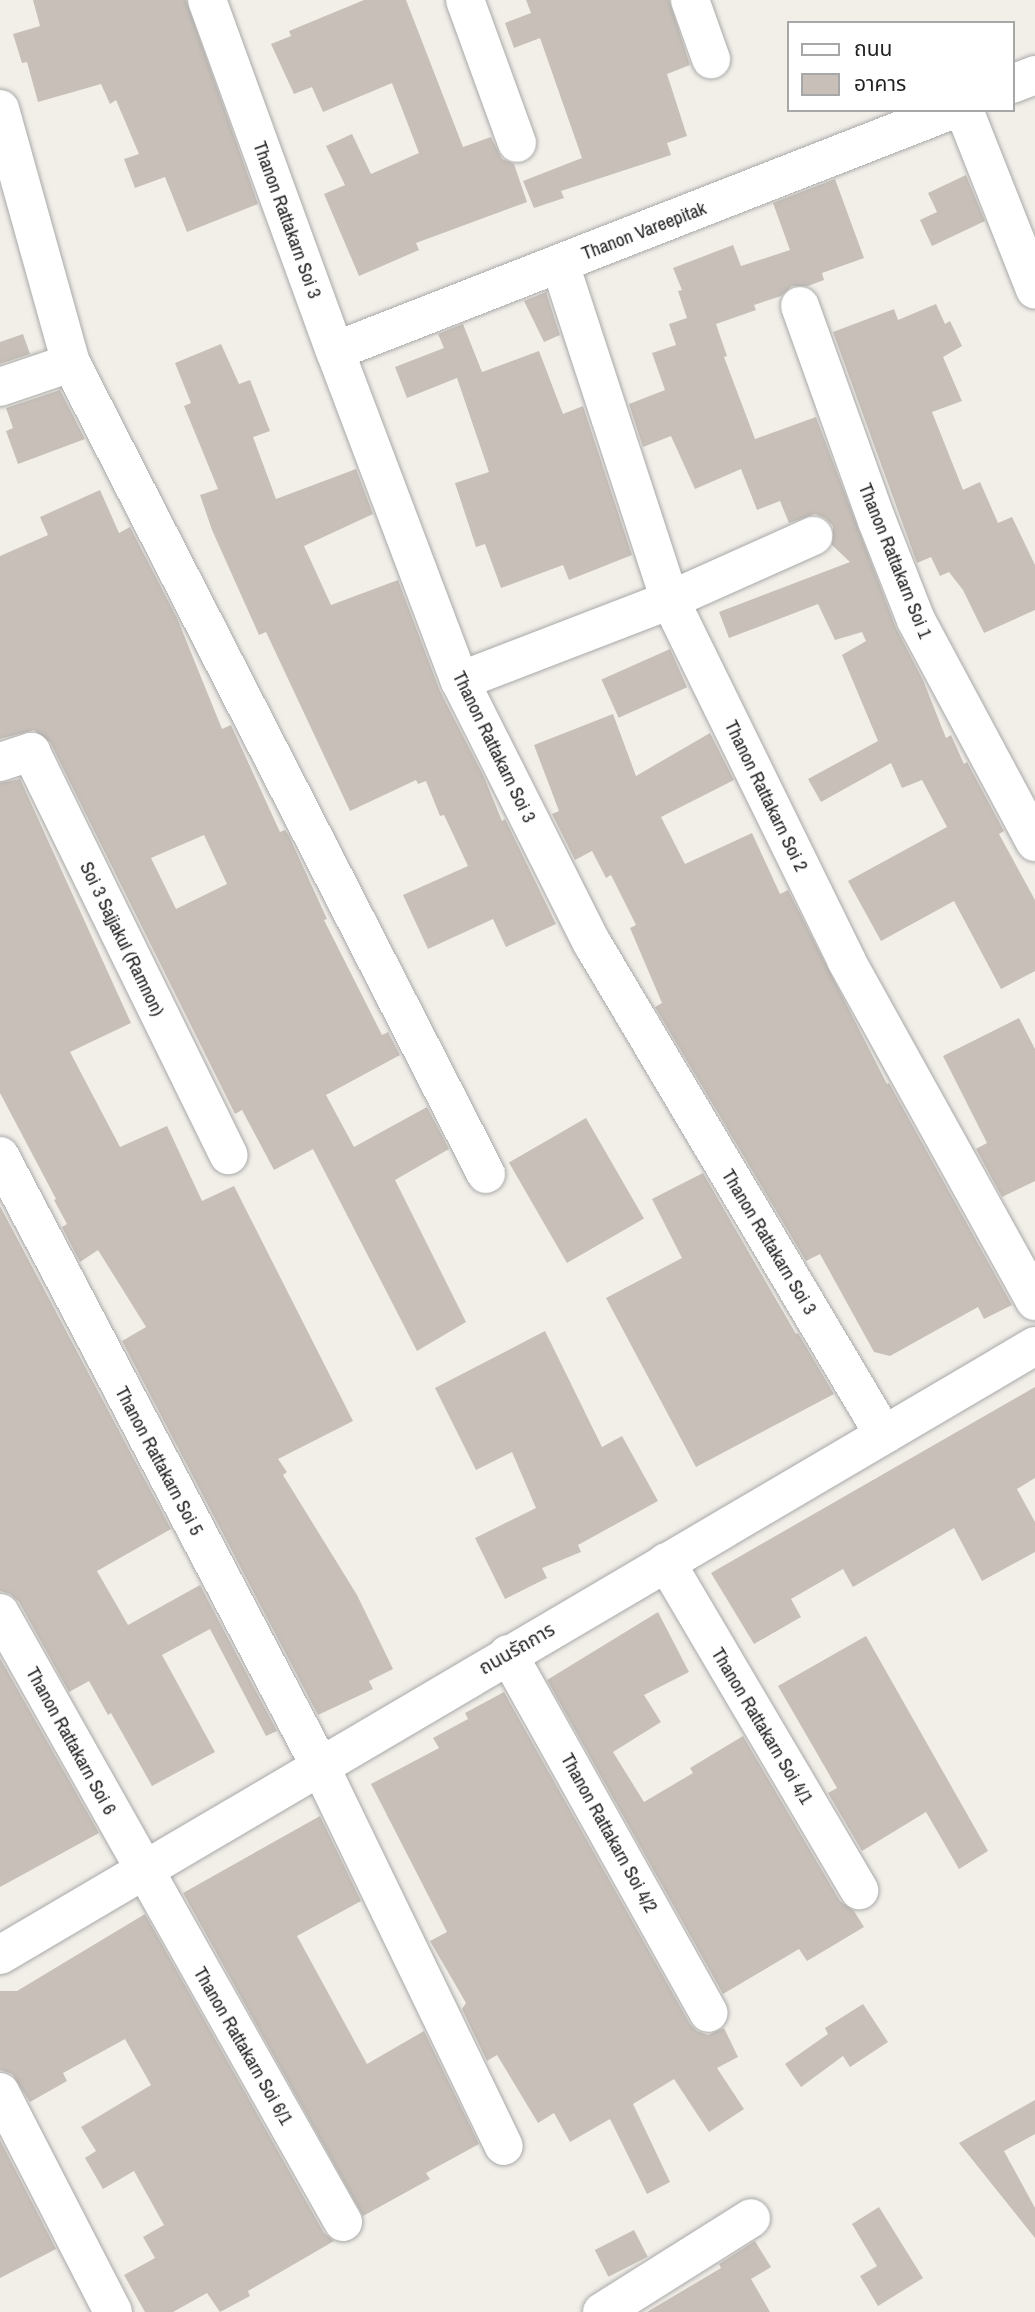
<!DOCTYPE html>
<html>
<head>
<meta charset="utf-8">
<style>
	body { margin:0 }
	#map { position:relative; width:1035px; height:2312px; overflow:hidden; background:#f2efe9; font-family:"Archivo Narrow","Noto Sans Thai",sans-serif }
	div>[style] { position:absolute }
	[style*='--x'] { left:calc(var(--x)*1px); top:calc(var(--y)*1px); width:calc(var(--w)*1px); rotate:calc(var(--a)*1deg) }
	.building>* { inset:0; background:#c7bfb8; transform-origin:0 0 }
	.roads { filter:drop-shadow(0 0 2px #a9a9a9) drop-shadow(0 0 2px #a9a9a9) }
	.minor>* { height:38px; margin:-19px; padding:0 19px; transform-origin:19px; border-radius:19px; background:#fff }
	span { translate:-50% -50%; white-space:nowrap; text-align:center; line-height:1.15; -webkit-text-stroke:5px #fff; paint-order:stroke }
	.street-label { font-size:19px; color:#222 }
	.legend { position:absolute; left:787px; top:21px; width:228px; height:91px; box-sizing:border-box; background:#fff; border:2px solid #a7a7a7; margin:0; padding:9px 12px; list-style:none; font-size:21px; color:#222 }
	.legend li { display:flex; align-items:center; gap:14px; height:35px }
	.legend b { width:35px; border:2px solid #a7a7a7 }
</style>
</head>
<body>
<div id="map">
	<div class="building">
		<i style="clip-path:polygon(33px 0,186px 0,258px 204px,187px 232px,165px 177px,135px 188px,124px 159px,139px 154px,116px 100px,110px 104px,101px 84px,38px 102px,27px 62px,22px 63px,13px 34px,40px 26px)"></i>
		<i style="clip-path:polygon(364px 0,406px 0,463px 147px,491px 137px,502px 159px,514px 164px,527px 202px,416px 243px,419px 250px,359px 276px,324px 194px,345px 185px,326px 146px,352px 134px,371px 174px,419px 153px,392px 83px,323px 112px,312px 87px,294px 94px,271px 44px,291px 36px,289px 31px)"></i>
		<i style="clip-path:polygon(526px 0,669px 0,690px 65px,667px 74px,687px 136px,667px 143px,671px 155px,561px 191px,564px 198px,534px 208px,523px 181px,582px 158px,540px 38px,514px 48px,505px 23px,531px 13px)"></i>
		<i style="clip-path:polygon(966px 175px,985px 221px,932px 246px,920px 220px,937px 212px,928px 193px)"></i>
		<i style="clip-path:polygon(835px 179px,864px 258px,822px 273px,824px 280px,808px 286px,792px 286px,781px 296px,754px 305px,756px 310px,716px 324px,727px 356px,724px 357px,755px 439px,816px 417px,896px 628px,923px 680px,946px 738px,951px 735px,964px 764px,967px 762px,1004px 831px,999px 834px,1035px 900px,1035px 971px,1001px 989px,954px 901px,881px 941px,848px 881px,947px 827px,922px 780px,902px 788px,891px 763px,821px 802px,808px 779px,878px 741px,842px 655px,866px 641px,862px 632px,835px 640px,818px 604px,729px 638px,719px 612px,850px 562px,832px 545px,833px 526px,825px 518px,815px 514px,789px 523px,780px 501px,757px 510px,741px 469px,695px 489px,671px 436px,643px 447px,629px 404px,665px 390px,652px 353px,676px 345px,669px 324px,687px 318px,678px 291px,682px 290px,673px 268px,733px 245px,741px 266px,790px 250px,773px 203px)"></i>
		<i style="clip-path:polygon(546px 292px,560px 335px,544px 342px,524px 301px)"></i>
		<i style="clip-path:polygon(936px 304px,945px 324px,950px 321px,962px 346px,943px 357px,962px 401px,932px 412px,963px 490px,980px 482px,998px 523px,1012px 517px,1035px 565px,1035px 610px,984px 633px,963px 590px,949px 572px,940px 576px,931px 557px,917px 563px,833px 332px,894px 309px,898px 320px)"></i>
		<i style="clip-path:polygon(463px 324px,482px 372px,539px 351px,563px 414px,583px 406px,632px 555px,569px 580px,563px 565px,501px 588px,485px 544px,476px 547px,455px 483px,489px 472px,457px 378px,407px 398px,395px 367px,444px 348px,438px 334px)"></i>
		<i style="clip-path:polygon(23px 334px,30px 354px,0 364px,0 342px)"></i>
		<i style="clip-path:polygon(221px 344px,239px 384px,250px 380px,270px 431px,253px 437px,276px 499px,356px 469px,373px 514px,304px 546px,331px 605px,398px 580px,440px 691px,484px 777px,502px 821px,505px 819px,556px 924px,506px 947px,493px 919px,428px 949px,403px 895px,468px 866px,444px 815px,440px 816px,426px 781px,418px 784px,416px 780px,350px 811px,266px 632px,259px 635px,212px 530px,200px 495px,218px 489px,184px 406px,191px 403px,175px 363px)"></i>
		<i style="clip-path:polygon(60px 390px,85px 439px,18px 464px,6px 431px,13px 428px,6px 408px)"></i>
		<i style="clip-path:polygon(evenodd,100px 490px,119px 533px,130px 527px,177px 618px,222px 729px,231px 725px,280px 832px,285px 830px,289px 836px,327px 919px,324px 920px,382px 1035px,388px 1032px,400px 1055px,326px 1095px,354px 1147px,427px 1107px,449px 1149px,395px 1180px,466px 1322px,417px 1351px,313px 1149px,274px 1170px,242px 1110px,235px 1114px,50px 742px,34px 730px,0 739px,0 556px,48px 535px,40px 517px,100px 490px,204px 835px,227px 884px,176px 909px,151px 858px,204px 835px)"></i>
		<i style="left:670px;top:649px;width:42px;height:75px;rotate:66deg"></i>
		<i style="clip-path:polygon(613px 714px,636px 776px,710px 733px,734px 780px,661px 817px,685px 864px,752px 833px,780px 894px,788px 890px,887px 1084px,889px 1083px,1012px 1305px,984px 1319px,978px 1307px,890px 1356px,874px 1352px,820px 1254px,806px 1261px,655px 1007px,662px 1003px,630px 928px,636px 925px,611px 875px,606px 878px,592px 851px,575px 860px,552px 814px,559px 811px,534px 745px)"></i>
		<i style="clip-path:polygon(20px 779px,131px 1023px,70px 1052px,120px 1147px,167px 1126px,202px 1201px,234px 1186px,353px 1421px,278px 1459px,287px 1472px,283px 1475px,357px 1595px,393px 1669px,369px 1681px,373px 1689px,318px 1715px,122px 1341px,146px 1327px,98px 1250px,80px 1262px,62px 1227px,67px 1224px,54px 1200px,56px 1199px,0 1093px,0 783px)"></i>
		<i style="clip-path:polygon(1019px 1018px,1035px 1049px,1035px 1181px,1002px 1197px,976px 1149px,987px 1143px,943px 1056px)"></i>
		<i style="left:586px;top:1118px;width:116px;height:89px;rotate:60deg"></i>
		<i style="clip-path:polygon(703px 1173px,796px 1334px,798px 1333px,834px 1394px,696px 1467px,606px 1298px,682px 1258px,652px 1199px)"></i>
		<i style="clip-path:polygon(0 1206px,171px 1529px,97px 1571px,128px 1625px,200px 1585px,277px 1731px,266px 1736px,210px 1629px,162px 1655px,215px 1752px,152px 1786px,111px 1713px,108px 1715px,89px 1681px,69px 1692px,19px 1602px,10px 1594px,0 1591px)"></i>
		<i style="clip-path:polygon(545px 1331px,602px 1447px,622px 1436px,658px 1501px,578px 1545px,581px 1552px,542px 1568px,547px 1578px,505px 1599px,475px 1538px,536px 1508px,512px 1452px,476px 1470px,435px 1388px)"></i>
		<i style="clip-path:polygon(1035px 1387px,1035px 1478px,1017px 1489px,1035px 1522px,1035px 1552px,982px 1581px,954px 1528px,853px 1587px,843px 1569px,791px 1599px,801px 1617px,754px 1644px,711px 1573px)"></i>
		<i style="clip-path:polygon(658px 1612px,689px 1672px,644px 1695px,661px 1722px,613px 1752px,644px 1802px,693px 1773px,690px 1768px,743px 1736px,840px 1901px,854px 1911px,864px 1927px,807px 1961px,799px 1949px,723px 1994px,547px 1680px)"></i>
		<i style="clip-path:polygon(866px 1636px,988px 1851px,959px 1869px,926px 1812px,862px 1851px,828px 1793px,837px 1788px,778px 1686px)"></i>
		<i style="clip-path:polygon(0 1658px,99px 1833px,0 1887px)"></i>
		<i style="clip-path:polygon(504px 1692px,690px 2024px,697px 2031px,708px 2035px,724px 2028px,738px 2057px,717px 2068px,744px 2109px,709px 2132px,674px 2079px,633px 2104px,670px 2182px,647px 2194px,610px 2119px,570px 2142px,554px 2113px,538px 2123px,497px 2055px,487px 2061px,462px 2009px,466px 2003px,430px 1941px,447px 1932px,371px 1784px,439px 1748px,433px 1738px,468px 1719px,465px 1713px)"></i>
		<i style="clip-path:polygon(320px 1816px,361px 1901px,297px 1936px,367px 2064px,424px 2031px,479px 2144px,426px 2173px,430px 2179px,363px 2216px,183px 1893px)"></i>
		<i style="clip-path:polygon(145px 1914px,324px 2233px,334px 2241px,248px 2291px,250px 2296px,220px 2312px,207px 2293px,173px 2312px,145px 2312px,124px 2275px,155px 2258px,143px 2237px,164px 2225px,134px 2171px,103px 2189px,85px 2158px,96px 2151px,81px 2127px,151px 2085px,125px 2039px,63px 2073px,67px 2081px,30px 2102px,12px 2074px,0 2070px,0 1991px,17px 1991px)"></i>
		<i style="clip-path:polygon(863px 2004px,888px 2042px,850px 2067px,843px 2056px,801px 2087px,785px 2064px,828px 2034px,825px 2028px)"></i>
		<i style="clip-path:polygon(1035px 2100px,1035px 2134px,1004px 2151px,1035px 2208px,1035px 2238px,959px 2143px)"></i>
		<i style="clip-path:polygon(0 2140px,56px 2249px,0 2278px)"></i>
		<i style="clip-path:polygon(879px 2207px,923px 2278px,878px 2306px,860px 2276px,877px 2266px,852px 2224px)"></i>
		<i style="left:634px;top:2230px;width:30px;height:44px;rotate:63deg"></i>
		<i style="clip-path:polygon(755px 2241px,771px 2267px,751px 2279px,770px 2312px,647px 2312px,721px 2268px,719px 2264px)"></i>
	</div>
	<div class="roads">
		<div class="minor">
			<i style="--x:207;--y:0;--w:374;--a:70"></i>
			<i style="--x:335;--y:351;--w:353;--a:69.3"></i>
			<i style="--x:460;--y:681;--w:293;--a:63.3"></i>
			<i style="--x:592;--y:943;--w:572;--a:59.31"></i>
			<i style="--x:465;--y:0;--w:152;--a:70"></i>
			<i style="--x:690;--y:0;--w:63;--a:70.4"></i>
			<i style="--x:1012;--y:84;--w:25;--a:-21"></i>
			<i style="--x:0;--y:109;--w:264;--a:74.4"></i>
			<i style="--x:71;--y:363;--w:911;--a:62.9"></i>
			<i style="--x:964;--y:110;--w:193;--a:68.4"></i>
			<i style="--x:560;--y:264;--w:354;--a:71.9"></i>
			<i style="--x:670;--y:600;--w:401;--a:63.9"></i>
			<i style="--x:846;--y:960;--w:390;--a:61"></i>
			<i style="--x:800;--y:306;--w:228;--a:70.3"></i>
			<i style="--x:877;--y:521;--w:106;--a:68.5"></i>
			<i style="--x:916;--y:620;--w:252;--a:61.8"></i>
			<i style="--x:335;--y:351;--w:662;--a:-21.34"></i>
			<i style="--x:0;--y:387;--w:75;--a:-18.7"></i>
			<i style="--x:460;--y:681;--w:225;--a:-21.1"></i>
			<i style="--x:670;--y:600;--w:157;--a:-24.1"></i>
			<i style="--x:0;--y:762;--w:33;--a:-18"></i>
			<i style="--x:31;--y:752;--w:449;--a:63.9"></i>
			<i style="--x:0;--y:1156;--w:689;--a:62.32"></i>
			<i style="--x:320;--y:1766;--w:422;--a:64.2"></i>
			<i style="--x:666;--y:1562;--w:381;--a:59.5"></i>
			<i style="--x:0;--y:1613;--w:699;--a:60.61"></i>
			<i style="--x:508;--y:1654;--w:411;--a:60.8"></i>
			<i style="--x:0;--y:1955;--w:1201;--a:-30.47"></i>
			<i style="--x:0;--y:2092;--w:247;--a:62.8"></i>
			<i style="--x:602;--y:2312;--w:176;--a:-32.2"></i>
		</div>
	</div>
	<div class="street-label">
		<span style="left:287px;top:220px;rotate:70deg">Thanon Rattakarn Soi 3</span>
		<span style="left:644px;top:231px;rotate:-21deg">Thanon Vareepitak</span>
		<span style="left:895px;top:561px;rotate:68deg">Thanon Rattakarn Soi 1</span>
		<span style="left:494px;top:747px;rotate:64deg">Thanon Rattakarn Soi 3</span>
		<span style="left:766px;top:796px;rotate:64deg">Thanon Rattakarn Soi 2</span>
		<span style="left:122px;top:939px;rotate:64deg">Soi 3 Sajjakul (Ramnon)</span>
		<span style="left:769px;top:1242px;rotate:59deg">Thanon Rattakarn Soi 3</span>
		<span style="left:159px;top:1461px;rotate:62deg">Thanon Rattakarn Soi 5</span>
		<span style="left:517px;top:1649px;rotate:-30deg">ถนนรัถการ</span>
		<span style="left:762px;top:1726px;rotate:59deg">Thanon Rattakarn Soi 4/1</span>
		<span style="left:71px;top:1741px;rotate:61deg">Thanon Rattakarn Soi 6</span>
		<span style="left:609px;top:1833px;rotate:61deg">Thanon Rattakarn Soi 4/2</span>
		<span style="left:243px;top:2046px;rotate:60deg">Thanon Rattakarn Soi 6/1</span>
	</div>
	<ul class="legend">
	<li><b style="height:9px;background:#fff"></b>ถนน</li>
	<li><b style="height:19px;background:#c7bfb8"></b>อาคาร</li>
	</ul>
</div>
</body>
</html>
